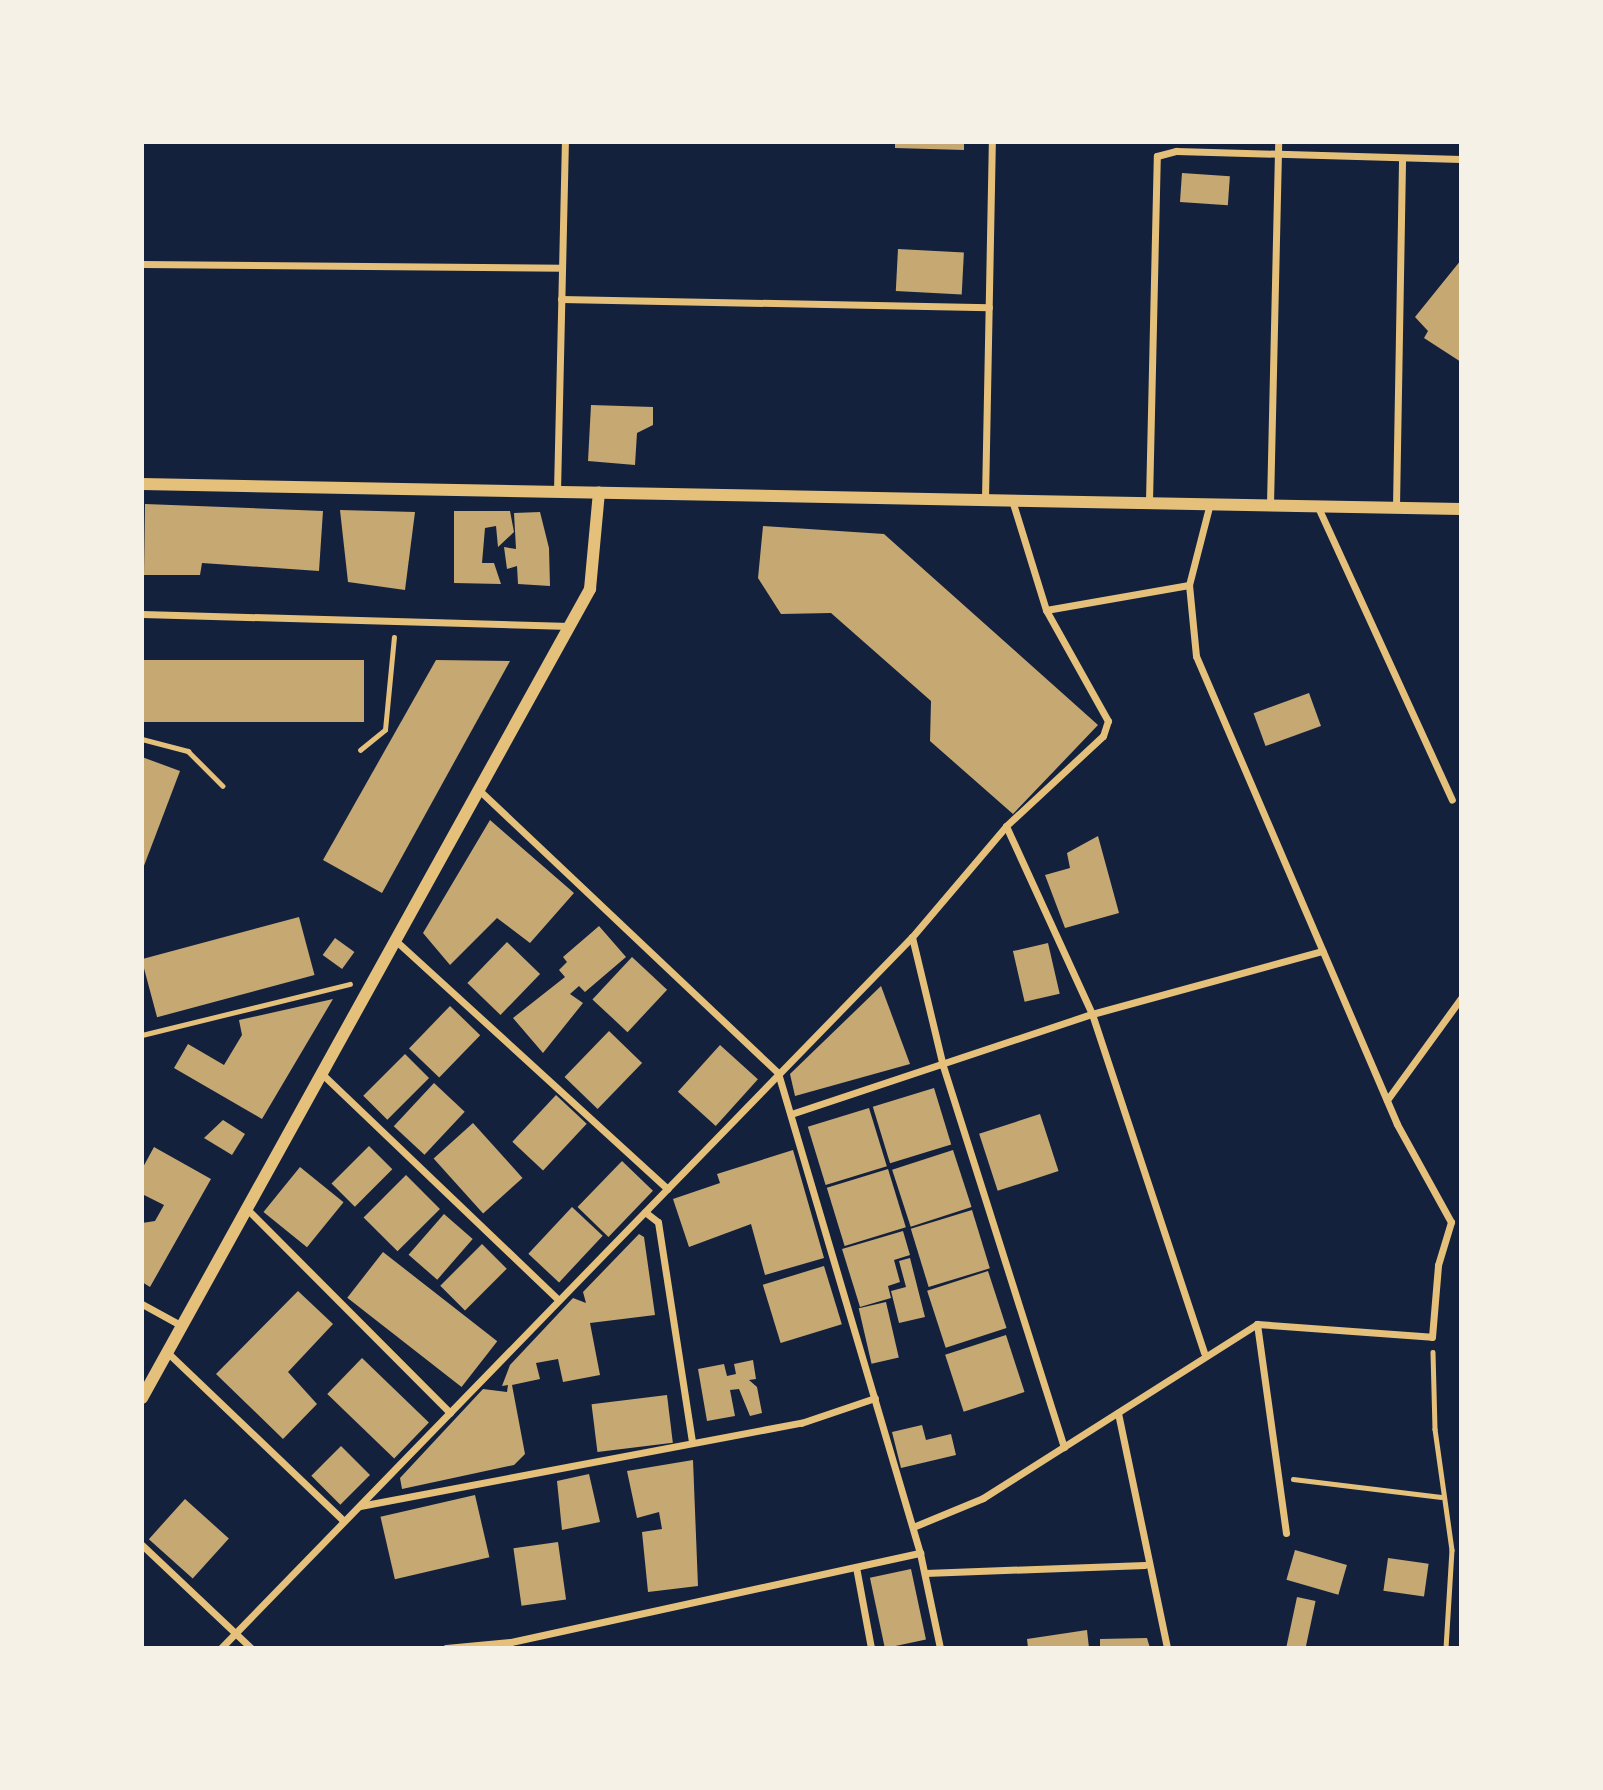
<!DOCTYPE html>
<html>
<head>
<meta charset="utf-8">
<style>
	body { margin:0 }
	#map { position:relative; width:1603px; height:1790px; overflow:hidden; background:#14213d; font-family:"Archivo Narrow",sans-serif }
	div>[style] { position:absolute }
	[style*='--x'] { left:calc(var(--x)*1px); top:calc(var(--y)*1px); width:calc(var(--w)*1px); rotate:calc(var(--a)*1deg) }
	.building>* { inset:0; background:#c6a872; transform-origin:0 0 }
	.path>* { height:4.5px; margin:-2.25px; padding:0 2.25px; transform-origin:2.25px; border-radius:2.25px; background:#e5c07b }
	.minor>* { height:7px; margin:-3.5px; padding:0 3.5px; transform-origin:3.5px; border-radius:3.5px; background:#e5c07b }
	.tertiary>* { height:12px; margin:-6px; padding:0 6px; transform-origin:6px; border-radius:6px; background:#e5c07b }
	span { translate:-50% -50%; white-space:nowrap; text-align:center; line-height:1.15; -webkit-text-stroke:7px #f6f1e7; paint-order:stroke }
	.frame { position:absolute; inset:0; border:144px solid #f6f1e7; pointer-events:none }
</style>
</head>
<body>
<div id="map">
	<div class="building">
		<i style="clip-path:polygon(895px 142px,964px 142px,964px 150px,895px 148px)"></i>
		<i style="left:1182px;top:173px;width:48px;height:29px;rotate:4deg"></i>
		<i style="left:898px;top:249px;width:66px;height:42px;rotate:3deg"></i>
		<i style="clip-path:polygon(1461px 260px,1461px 362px,1424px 338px,1428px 331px,1415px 317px)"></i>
		<i style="clip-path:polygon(591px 405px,653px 407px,653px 425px,637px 433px,635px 465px,588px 461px)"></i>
		<i style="clip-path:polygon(145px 504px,323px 511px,319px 571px,202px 563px,200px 575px,144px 575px)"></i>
		<i style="clip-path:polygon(340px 510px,415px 512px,405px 590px,348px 582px)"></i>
		<i style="clip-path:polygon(454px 511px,510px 511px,514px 532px,498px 547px,496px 526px,485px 528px,482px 563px,494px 563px,501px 584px,454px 583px)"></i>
		<i style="clip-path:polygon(540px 512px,549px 548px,550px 586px,518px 584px,517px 566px,507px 569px,504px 547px,516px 549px,514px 513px)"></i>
		<i style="clip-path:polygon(763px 526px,884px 534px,1098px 725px,1013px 814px,930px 741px,931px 701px,831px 613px,781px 614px,758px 578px)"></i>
		<i style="left:142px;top:660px;width:222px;height:62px"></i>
		<i style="clip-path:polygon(436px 660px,510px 661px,382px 893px,323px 860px)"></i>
		<i style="left:1309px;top:693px;width:35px;height:59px;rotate:70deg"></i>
		<i style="clip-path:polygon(142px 757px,180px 771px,142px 871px)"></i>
		<i style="clip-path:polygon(490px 820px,574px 893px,530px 943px,497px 918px,450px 965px,423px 933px)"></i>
		<i style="clip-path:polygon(1098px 836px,1119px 913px,1065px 928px,1045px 875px,1070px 868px,1067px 853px)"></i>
		<i style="left:299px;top:917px;width:60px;height:163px;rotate:75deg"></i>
		<i style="clip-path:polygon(599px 926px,626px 957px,585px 992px,579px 986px,570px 994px,583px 1003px,543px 1053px,513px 1018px,565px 977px,559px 970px,567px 962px,563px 957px)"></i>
		<i style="left:335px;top:938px;width:24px;height:21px;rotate:36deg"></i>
		<i style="left:507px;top:942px;width:46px;height:57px;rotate:44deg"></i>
		<i style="left:1048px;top:943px;width:52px;height:36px;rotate:77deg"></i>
		<i style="left:632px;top:957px;width:48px;height:58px;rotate:43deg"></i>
		<i style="clip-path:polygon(881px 986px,910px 1064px,795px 1096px,790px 1074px)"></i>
		<i style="clip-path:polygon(333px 999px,262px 1119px,174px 1068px,188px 1044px,224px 1065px,242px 1035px,239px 1020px)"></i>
		<i style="left:450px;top:1006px;width:42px;height:59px;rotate:44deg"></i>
		<i style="left:609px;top:1031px;width:46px;height:64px;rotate:44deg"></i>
		<i style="left:720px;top:1045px;width:51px;height:63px;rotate:42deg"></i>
		<i style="left:405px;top:1054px;width:34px;height:59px;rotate:45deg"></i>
		<i style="left:434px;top:1083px;width:42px;height:59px;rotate:43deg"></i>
		<i style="left:934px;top:1088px;width:59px;height:64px;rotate:73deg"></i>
		<i style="left:556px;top:1095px;width:42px;height:64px;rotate:43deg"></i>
		<i style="left:869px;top:1108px;width:61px;height:64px;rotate:73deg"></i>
		<i style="left:1040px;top:1114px;width:60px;height:64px;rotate:72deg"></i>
		<i style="clip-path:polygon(223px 1120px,245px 1134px,232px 1155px,204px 1138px)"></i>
		<i style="left:473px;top:1123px;width:74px;height:53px;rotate:48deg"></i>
		<i style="left:369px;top:1146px;width:33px;height:53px;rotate:45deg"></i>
		<i style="clip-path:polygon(154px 1147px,211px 1179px,150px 1287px,142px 1282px,142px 1223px,155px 1221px,164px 1205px,142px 1194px,142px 1169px)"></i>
		<i style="clip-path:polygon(793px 1150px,824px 1258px,765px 1275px,751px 1224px,689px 1247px,673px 1199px,720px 1183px,717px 1174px)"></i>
		<i style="left:953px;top:1150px;width:60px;height:64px;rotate:72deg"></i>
		<i style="left:622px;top:1161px;width:43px;height:64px;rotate:44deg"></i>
		<i style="left:300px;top:1167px;width:56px;height:58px;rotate:39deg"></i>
		<i style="left:888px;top:1169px;width:61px;height:64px;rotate:73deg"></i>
		<i style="left:406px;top:1175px;width:48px;height:60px;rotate:45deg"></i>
		<i style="left:572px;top:1207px;width:42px;height:64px;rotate:43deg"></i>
		<i style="left:972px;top:1210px;width:61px;height:64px;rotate:73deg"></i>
		<i style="left:444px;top:1214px;width:38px;height:54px;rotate:41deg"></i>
		<i style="clip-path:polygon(903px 1231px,910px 1255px,894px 1260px,900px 1282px,888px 1286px,891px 1298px,860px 1307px,842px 1249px)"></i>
		<i style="clip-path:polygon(639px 1234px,644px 1237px,655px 1315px,590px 1323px,600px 1375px,563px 1382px,558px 1359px,536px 1363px,540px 1379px,512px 1385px,525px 1454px,514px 1465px,402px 1489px,400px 1478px,483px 1389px,507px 1392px,508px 1385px,502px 1386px,510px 1365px,573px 1298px,586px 1303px,583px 1292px)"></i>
		<i style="left:482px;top:1244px;width:35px;height:59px;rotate:45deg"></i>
		<i style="left:383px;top:1252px;width:145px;height:58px;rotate:38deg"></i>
		<i style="clip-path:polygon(910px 1258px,925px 1317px,899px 1323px,891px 1291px,906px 1287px,899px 1261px)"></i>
		<i style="left:824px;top:1266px;width:61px;height:64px;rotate:73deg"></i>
		<i style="left:988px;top:1271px;width:60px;height:64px;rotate:72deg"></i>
		<i style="clip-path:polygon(298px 1291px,333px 1324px,288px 1372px,317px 1404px,283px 1439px,216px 1374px)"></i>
		<i style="left:886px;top:1302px;width:57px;height:28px;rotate:77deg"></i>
		<i style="left:1006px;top:1335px;width:60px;height:64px;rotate:72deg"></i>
		<i style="left:362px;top:1358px;width:93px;height:50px;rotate:44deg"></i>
		<i style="clip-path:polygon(753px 1360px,756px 1379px,749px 1380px,757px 1387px,762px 1413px,750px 1416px,739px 1389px,730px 1390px,735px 1416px,707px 1421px,698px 1369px,724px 1364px,727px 1376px,736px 1374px,734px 1364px)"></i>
		<i style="left:667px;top:1395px;width:48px;height:76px;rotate:83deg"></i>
		<i style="clip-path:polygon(922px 1425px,926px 1440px,951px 1434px,956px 1455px,901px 1468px,892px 1432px)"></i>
		<i style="left:341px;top:1446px;width:41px;height:42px;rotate:45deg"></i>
		<i style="clip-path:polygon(693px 1460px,698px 1586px,648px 1592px,642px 1532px,662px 1529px,659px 1512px,637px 1518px,627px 1471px)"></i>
		<i style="clip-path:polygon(589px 1474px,600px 1522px,562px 1530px,557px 1481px)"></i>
		<i style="left:475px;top:1495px;width:64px;height:97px;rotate:77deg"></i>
		<i style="left:185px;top:1499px;width:59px;height:54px;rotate:42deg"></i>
		<i style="left:558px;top:1542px;width:58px;height:45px;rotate:82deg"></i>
		<i style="left:1295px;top:1550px;width:54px;height:31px;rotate:16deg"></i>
		<i style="left:1388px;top:1558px;width:41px;height:33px;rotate:8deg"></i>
		<i style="left:911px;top:1569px;width:72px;height:42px;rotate:78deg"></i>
		<i style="left:1297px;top:1597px;width:19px;height:52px;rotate:12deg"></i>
		<i style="clip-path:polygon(1087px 1630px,1089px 1648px,1028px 1648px,1027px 1639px)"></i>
		<i style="clip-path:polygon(1147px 1638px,1150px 1648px,1100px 1648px,1100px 1639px)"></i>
	</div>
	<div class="path">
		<i style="--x:142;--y:739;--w:48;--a:14.6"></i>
		<i style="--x:188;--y:751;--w:49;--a:45"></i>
		<i style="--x:360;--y:750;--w:32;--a:-39"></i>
		<i style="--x:385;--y:730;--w:93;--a:-84.5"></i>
		<i style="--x:142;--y:1035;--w:214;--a:-13.8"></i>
		<i style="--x:1433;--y:1352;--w:77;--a:88.5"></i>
		<i style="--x:1435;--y:1429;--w:122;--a:82"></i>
		<i style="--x:1452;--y:1550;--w:98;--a:93.5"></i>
		<i style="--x:1293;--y:1479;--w:149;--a:6.9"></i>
	</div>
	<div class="minor">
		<i style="--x:142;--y:264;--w:420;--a:0.5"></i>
		<i style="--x:561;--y:299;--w:428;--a:1.1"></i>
		<i style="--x:557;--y:491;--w:349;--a:-88.7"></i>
		<i style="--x:985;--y:499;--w:357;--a:-88.9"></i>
		<i style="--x:1149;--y:501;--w:345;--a:-88.7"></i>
		<i style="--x:1157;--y:156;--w:20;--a:-15"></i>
		<i style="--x:1176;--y:151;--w:285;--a:1.6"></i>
		<i style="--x:1270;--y:504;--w:362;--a:-88.7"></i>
		<i style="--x:1317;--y:505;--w:324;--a:65.4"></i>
		<i style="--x:1396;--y:506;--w:348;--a:-89"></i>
		<i style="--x:1046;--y:610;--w:145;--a:-9.9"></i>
		<i style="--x:142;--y:614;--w:428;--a:1.6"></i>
		<i style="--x:480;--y:791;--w:410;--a:43.4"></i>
		<i style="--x:778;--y:1073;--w:501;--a:73.52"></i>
		<i style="--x:920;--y:1553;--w:97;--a:78.1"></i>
		<i style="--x:1006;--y:826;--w:207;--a:65.4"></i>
		<i style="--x:1092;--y:1014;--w:357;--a:71.7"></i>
		<i style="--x:912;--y:937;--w:133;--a:76.5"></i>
		<i style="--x:943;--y:1066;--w:400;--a:72.4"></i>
		<i style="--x:395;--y:940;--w:369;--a:42.4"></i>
		<i style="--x:320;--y:1072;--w:330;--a:43.7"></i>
		<i style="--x:1387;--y:1100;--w:126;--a:-54"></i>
		<i style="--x:791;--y:1114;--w:317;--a:-18.4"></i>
		<i style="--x:1092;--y:1014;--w:239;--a:-15.3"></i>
		<i style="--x:246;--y:1208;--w:289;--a:45.1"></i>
		<i style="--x:645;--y:1212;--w:16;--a:38"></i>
		<i style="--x:658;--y:1222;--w:223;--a:81.2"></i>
		<i style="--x:142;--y:1304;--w:46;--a:28.8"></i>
		<i style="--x:1257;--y:1324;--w:211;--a:82.1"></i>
		<i style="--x:168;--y:1353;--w:243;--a:43.7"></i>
		<i style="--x:1118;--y:1413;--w:240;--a:78.2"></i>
		<i style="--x:360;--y:1506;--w:449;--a:-10.7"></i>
		<i style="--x:801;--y:1423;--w:78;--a:-18.7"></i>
		<i style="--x:913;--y:1527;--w:76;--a:-22.5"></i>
		<i style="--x:983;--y:1498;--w:325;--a:-32.4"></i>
		<i style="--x:1257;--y:1324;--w:175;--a:4.2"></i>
		<i style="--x:1432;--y:1337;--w:72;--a:-85.2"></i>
		<i style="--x:1438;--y:1265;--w:45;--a:-73.2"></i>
		<i style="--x:1451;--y:1222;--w:112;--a:-118.9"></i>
		<i style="--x:1397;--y:1124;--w:509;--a:-113.24"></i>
		<i style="--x:1196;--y:656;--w:71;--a:-95.6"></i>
		<i style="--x:1189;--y:585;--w:85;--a:-75.6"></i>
		<i style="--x:142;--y:1545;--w:150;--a:43.4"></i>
		<i style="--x:856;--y:1567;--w:82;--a:79.5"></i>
		<i style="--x:925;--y:1573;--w:220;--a:-2.1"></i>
		<i style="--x:221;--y:1648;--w:991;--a:-45.82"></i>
		<i style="--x:912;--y:937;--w:145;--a:-49.7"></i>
		<i style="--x:1006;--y:826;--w:132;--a:-42.9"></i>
		<i style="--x:1103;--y:736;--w:16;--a:-72"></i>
		<i style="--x:1108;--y:721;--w:127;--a:-119.2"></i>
		<i style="--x:1046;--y:610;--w:115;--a:-107.2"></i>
		<i style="--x:446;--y:1648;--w:65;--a:-5.3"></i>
		<i style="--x:511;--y:1642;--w:419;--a:-12.3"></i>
	</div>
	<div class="tertiary">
		<i style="--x:142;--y:484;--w:1319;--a:1.09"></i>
		<i style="--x:142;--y:1398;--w:925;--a:-61.02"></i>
		<i style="--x:590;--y:589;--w:97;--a:-84.7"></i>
	</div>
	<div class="frame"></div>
</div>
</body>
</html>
